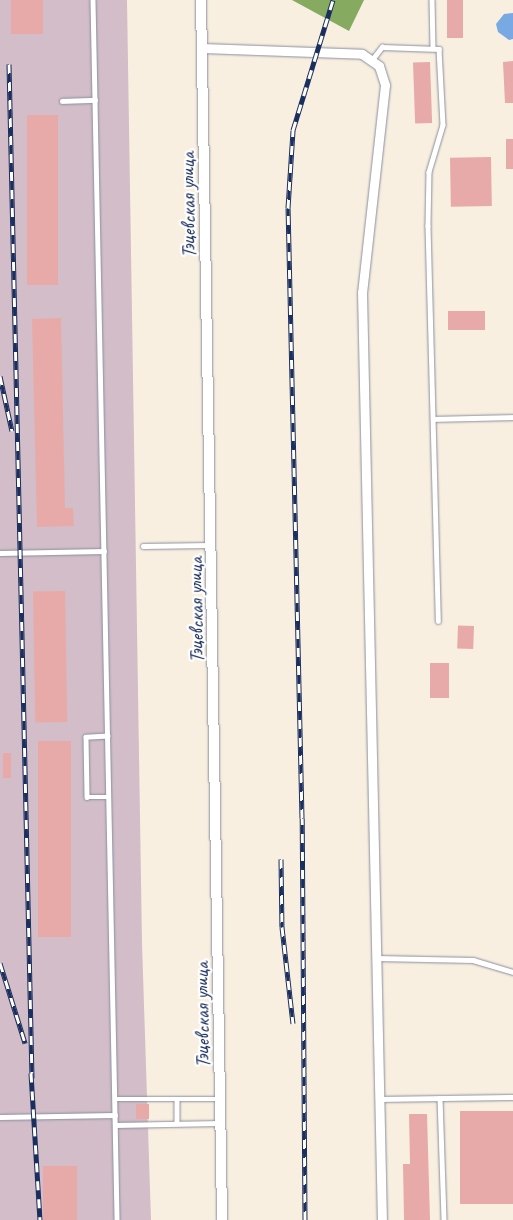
<!DOCTYPE html>
<html>
<head>
<meta charset="utf-8">
<style>
	body { margin:0 }
	#map { position:relative; width:513px; height:1220px; overflow:hidden; background:#f8efe0; font-family:Caveat,sans-serif }
	div>[style] { position:absolute }
	[style*='--x'] { left:calc(var(--x)*1px); top:calc(var(--y)*1px); width:calc(var(--w)*1px); rotate:calc(var(--a)*1deg) }
	.industrial>* { inset:0; background:#d2bdc8 }
	.forest>* { inset:0; background:#85aa60 }
	.water>* { inset:0; background:#78a9e3 }
	.building>* { inset:0; background:#e8aaa8; transform-origin:0 0 }
	.roads { filter:drop-shadow(0 0 1px #8a8f9f) drop-shadow(0 0 1px #8a8f9f) }
	.service>* { height:4.5px; margin:-2.25px; padding:0 2.25px; transform-origin:2.25px; border-radius:2.25px; background:#fff }
	.minor>* { height:9px; margin:-4.5px; padding:0 4.5px; transform-origin:4.5px; border-radius:4.5px; background:#fff }
	.tertiary>* { height:10px; margin:-5px; padding:0 5px; transform-origin:5px; border-radius:5px; background:#fff }
	.rail>* { height:5px; margin-top:-2.5px; transform-origin:0; background:repeating-linear-gradient(90deg,#fff 0 9px,#1b2f5e 0 18px); box-sizing:border-box; border-block:1px solid #1b2f5e }
	span { translate:-50% -50%; white-space:nowrap; text-align:center; line-height:1.15; -webkit-text-stroke:4.5px #fff; paint-order:stroke }
	.street-label { font-size:20px; color:#1b2f5e }
</style>
</head>
<body>
<div id="map">
	<div class="industrial">
		<i style="clip-path:polygon(0 0,127px 0,142px 943px,151px 1220px,0 1220px)"></i>
	</div>
	<div class="forest">
		<i style="clip-path:polygon(292px 0,364px 0,349px 31px)"></i>
	</div>
	<div class="water">
		<i style="clip-path:polygon(513px 13px,513px 39px,509px 40px,498px 32px,496px 24px,504px 14px)"></i>
	</div>
	<div class="building">
		<i style="left:11px;top:0;width:32px;height:34px"></i>
		<i style="left:447px;top:0;width:16px;height:38px"></i>
		<i style="clip-path:polygon(513px 61px,513px 103px,505px 103px,503px 62px)"></i>
		<i style="left:430px;top:62px;width:61px;height:17px;rotate:88deg"></i>
		<i style="left:27px;top:115px;width:31px;height:170px"></i>
		<i style="left:506px;top:139px;width:7px;height:30px"></i>
		<i style="left:491px;top:157px;width:49px;height:41px;rotate:89deg"></i>
		<i style="left:448px;top:311px;width:37px;height:19px"></i>
		<i style="clip-path:polygon(61px 318px,65px 508px,73px 508px,74px 526px,37px 527px,32px 319px)"></i>
		<i style="left:65px;top:591px;width:131px;height:32px;rotate:89deg"></i>
		<i style="left:474px;top:626px;width:23px;height:16px;rotate:92deg"></i>
		<i style="left:430px;top:663px;width:19px;height:35px"></i>
		<i style="left:38px;top:741px;width:33px;height:196px"></i>
		<i style="left:3px;top:753px;width:8px;height:25px"></i>
		<i style="left:136px;top:1104px;width:13px;height:15px"></i>
		<i style="left:513px;top:1111px;width:93px;height:53px;rotate:90deg"></i>
		<i style="clip-path:polygon(409px 1114px,427px 1114px,430px 1220px,404px 1220px,403px 1164px,410px 1164px)"></i>
		<i style="left:43px;top:1166px;width:34px;height:54px"></i>
	</div>
	<div class="roads">
		<div class="service">
			<i style="--x:93;--y:0;--w:1220;--a:88.87"></i>
			<i style="--x:432;--y:0;--w:48;--a:88.8"></i>
			<i style="--x:371;--y:61;--w:18;--a:-52"></i>
			<i style="--x:382;--y:47;--w:57;--a:2"></i>
			<i style="--x:439;--y:49;--w:76;--a:87"></i>
			<i style="--x:443;--y:125;--w:49;--a:106.6"></i>
			<i style="--x:429;--y:172;--w:54;--a:91.1"></i>
			<i style="--x:428;--y:226;--w:395;--a:88.5"></i>
			<i style="--x:62;--y:101;--w:33;--a:-2"></i>
			<i style="--x:433;--y:419;--w:80;--a:-1.4"></i>
			<i style="--x:143;--y:546;--w:66;--a:-0.9"></i>
			<i style="--x:0;--y:553;--w:104;--a:-1.1"></i>
			<i style="--x:108;--y:736;--w:22;--a:177"></i>
			<i style="--x:86;--y:737;--w:60;--a:89"></i>
			<i style="--x:87;--y:797;--w:22;--a:0"></i>
			<i style="--x:376;--y:958;--w:97;--a:1.2"></i>
			<i style="--x:473;--y:960;--w:42;--a:16.7"></i>
			<i style="--x:440;--y:1098;--w:122;--a:88.1"></i>
			<i style="--x:115;--y:1099;--w:104;--a:0"></i>
			<i style="--x:177;--y:1099;--w:24;--a:90"></i>
			<i style="--x:379;--y:1099;--w:134;--a:-0.9"></i>
			<i style="--x:0;--y:1117;--w:115;--a:-1"></i>
			<i style="--x:115;--y:1125;--w:105;--a:-1.1"></i>
		</div>
		<div class="minor">
			<i style="--x:202;--y:48;--w:160;--a:2.1"></i>
			<i style="--x:362;--y:54;--w:21;--a:35"></i>
			<i style="--x:379;--y:66;--w:20;--a:72"></i>
			<i style="--x:385;--y:85;--w:208;--a:96.3"></i>
			<i style="--x:362;--y:292;--w:928;--a:88.77"></i>
		</div>
		<div class="tertiary">
			<i style="--x:201;--y:0;--w:1220;--a:89.01"></i>
		</div>
	</div>
	<div class="rail">
		<i style="--x:9;--y:64;--w:1014;--a:88.7"></i>
		<i style="--x:0;--y:376;--w:56;--a:77.7"></i>
		<i style="--x:281;--y:859;--w:68;--a:89.2"></i>
		<i style="--x:282;--y:927;--w:97;--a:83.5"></i>
		<i style="--x:0;--y:963;--w:84;--a:72.6"></i>
		<i style="--x:31;--y:1073;--w:147;--a:86.5"></i>
		<i style="--x:305;--y:1220;--w:402;--a:-90.4"></i>
		<i style="--x:302;--y:818;--w:610;--a:-91.31"></i>
		<i style="--x:288;--y:208;--w:78;--a:-86.3"></i>
		<i style="--x:293;--y:130;--w:136;--a:-72.9"></i>
	</div>
	<div class="street-label">
		<span style="left:188px;top:205px;rotate:-91deg">Тэцевская улица</span>
		<span style="left:196px;top:610px;rotate:-91deg">Тэцевская улица</span>
		<span style="left:202px;top:1015px;rotate:-91deg">Тэцевская улица</span>
	</div>
</div>
</body>
</html>
